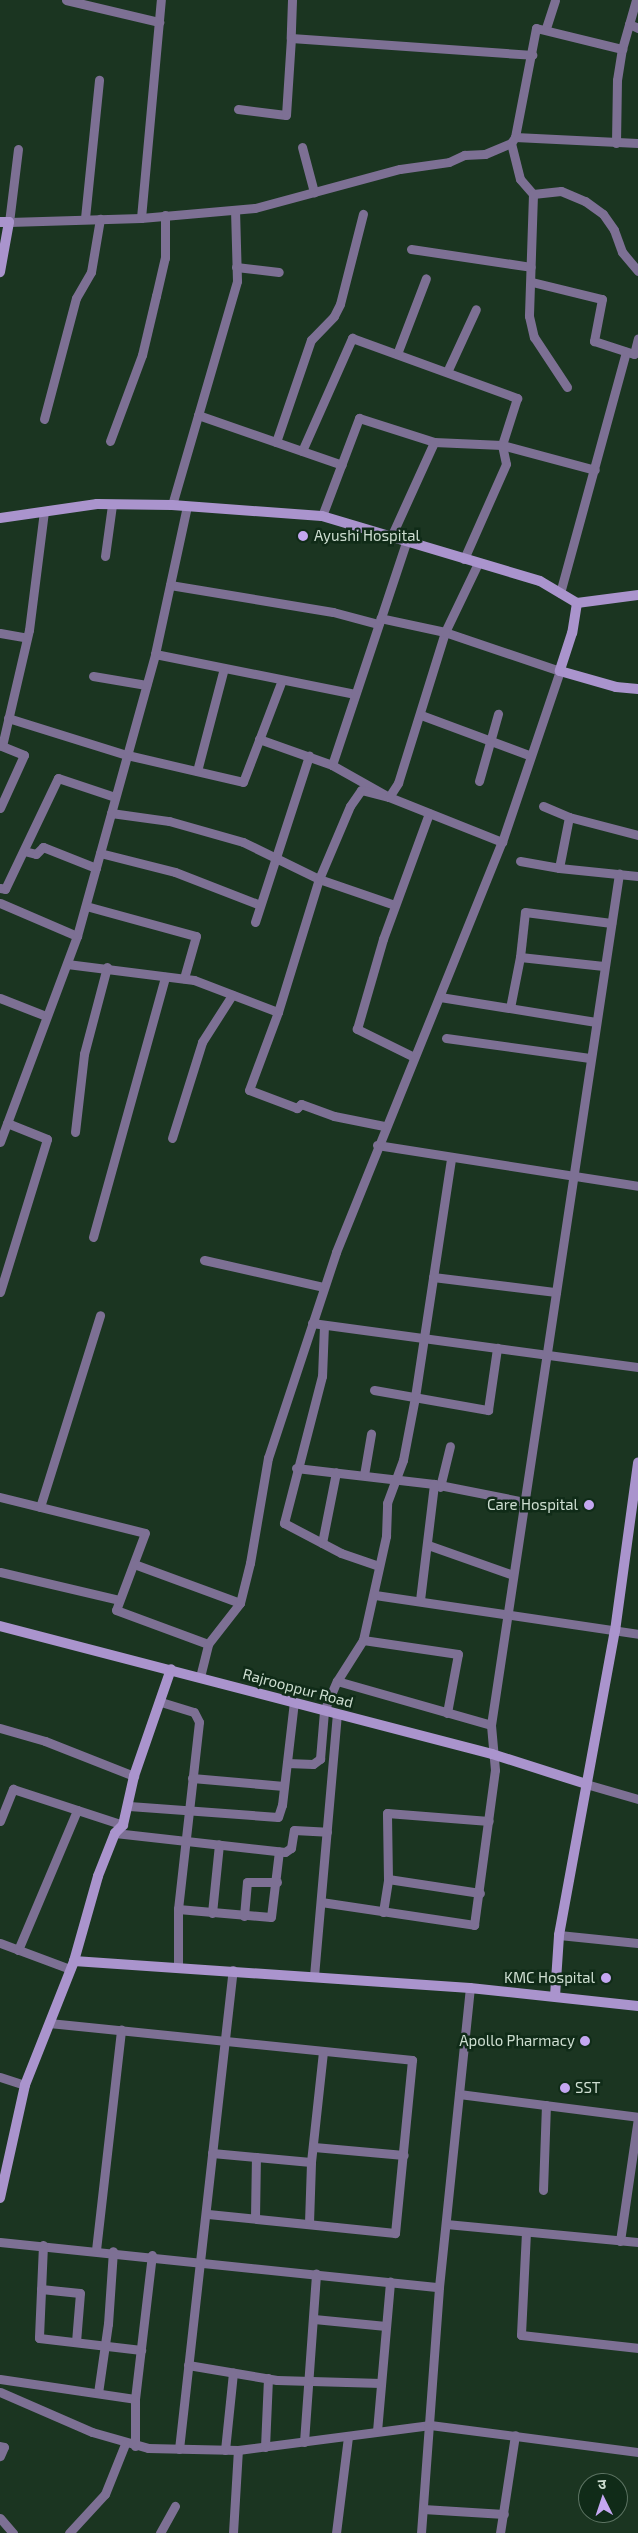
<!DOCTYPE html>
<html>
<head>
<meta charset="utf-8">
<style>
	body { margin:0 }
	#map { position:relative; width:638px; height:2533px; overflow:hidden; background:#1b3521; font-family:"Exo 2","Noto Sans Devanagari",sans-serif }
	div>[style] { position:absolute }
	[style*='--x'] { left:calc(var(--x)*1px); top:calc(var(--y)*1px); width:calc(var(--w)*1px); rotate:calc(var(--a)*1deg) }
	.street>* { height:9px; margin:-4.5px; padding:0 4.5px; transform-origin:4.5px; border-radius:4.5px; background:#7d7094 }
	.secondary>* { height:10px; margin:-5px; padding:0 5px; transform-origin:5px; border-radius:5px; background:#aa94cd }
	.dots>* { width:14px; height:14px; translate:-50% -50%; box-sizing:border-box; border:2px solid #102b18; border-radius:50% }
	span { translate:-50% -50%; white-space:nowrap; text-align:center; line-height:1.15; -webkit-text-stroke:5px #102b18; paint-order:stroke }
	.poi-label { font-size:15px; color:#ceded1 }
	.left { translate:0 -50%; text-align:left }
	.right { translate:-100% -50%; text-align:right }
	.street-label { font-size:15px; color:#ceded1 }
	.north { position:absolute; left:578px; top:2473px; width:50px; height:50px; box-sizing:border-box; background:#102b18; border:1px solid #5c7362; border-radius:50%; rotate:356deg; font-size:14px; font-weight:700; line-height:20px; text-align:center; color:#ceded1 }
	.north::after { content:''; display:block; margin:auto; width:18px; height:22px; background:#c4a7f1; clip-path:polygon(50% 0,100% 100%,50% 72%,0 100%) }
</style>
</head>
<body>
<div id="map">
	<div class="street">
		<i style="--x:66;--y:0;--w:96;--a:13.3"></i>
		<i style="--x:292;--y:0;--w:38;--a:92"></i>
		<i style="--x:291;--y:38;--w:242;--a:4"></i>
		<i style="--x:629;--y:24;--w:10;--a:24"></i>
		<i style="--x:546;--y:28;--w:29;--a:-72"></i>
		<i style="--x:238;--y:109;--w:48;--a:7.1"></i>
		<i style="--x:286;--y:115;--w:77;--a:-86.3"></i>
		<i style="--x:515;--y:137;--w:123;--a:2.8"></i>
		<i style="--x:511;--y:143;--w:37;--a:76"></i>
		<i style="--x:520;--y:179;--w:20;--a:49"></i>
		<i style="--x:533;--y:194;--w:122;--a:91.9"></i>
		<i style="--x:529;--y:316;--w:22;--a:77"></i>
		<i style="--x:534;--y:337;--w:60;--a:56.6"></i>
		<i style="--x:616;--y:143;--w:63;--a:-89.1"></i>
		<i style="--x:617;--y:80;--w:31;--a:-81"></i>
		<i style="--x:302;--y:147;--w:47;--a:75.1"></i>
		<i style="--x:18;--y:149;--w:74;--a:97"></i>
		<i style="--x:9;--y:222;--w:132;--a:-1.7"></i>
		<i style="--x:141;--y:218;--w:114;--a:-5"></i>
		<i style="--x:255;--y:208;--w:150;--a:-15.1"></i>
		<i style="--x:400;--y:169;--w:49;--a:-8.1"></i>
		<i style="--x:449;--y:162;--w:17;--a:-25"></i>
		<i style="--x:464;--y:155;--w:21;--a:-3"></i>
		<i style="--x:485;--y:154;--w:28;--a:-23"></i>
		<i style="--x:511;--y:143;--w:7;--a:-56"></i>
		<i style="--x:515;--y:137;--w:111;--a:-79.1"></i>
		<i style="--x:536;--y:28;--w:89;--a:13.7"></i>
		<i style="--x:622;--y:49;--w:51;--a:-74.1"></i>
		<i style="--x:533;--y:194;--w:28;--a:-6"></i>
		<i style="--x:561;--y:191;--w:26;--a:23"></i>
		<i style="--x:585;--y:201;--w:22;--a:36"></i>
		<i style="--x:603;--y:214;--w:19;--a:55"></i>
		<i style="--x:614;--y:230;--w:23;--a:70"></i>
		<i style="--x:622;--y:252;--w:25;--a:50"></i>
		<i style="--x:85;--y:218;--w:139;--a:-84.2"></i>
		<i style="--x:141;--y:218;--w:219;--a:-84.8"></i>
		<i style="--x:411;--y:249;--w:121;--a:8.5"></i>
		<i style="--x:236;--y:267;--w:43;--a:6.6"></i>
		<i style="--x:532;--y:282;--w:72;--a:13.7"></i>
		<i style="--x:602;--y:299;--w:43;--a:100.8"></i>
		<i style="--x:594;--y:341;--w:42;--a:18"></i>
		<i style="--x:634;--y:354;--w:16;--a:-76"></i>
		<i style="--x:397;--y:354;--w:81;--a:-69.1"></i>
		<i style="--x:447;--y:372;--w:69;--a:-65.3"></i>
		<i style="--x:198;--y:415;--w:152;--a:19.1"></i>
		<i style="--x:44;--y:419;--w:125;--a:-75.2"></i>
		<i style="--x:76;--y:298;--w:30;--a:-60"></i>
		<i style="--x:91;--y:272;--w:54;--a:-80.4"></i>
		<i style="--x:110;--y:441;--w:92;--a:-69.6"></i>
		<i style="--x:142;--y:355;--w:61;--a:-76.7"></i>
		<i style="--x:156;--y:296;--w:39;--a:-77"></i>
		<i style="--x:165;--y:258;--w:43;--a:-90"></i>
		<i style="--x:276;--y:442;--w:108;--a:-71.1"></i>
		<i style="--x:311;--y:340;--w:33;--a:-46"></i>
		<i style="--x:334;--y:316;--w:13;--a:-63"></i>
		<i style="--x:340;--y:304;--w:93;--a:-75.7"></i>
		<i style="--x:302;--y:451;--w:124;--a:-66.1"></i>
		<i style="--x:352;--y:338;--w:176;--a:20"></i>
		<i style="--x:517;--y:398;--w:49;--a:107.7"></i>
		<i style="--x:502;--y:445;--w:19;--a:78"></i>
		<i style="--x:506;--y:464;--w:104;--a:113.9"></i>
		<i style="--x:172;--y:505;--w:233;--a:-73.8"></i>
		<i style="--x:237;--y:281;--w:71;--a:-91.6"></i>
		<i style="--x:322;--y:516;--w:105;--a:-69.3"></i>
		<i style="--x:359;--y:418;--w:79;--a:17.7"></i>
		<i style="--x:434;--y:442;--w:68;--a:2.5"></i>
		<i style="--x:502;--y:445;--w:96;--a:15"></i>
		<i style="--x:391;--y:537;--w:104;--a:-65.6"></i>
		<i style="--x:105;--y:556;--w:51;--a:-82.2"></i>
		<i style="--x:170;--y:585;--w:165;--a:9.4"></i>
		<i style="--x:333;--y:612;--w:47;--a:14.9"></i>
		<i style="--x:560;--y:593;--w:250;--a:-74.7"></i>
		<i style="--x:0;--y:633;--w:27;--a:10"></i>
		<i style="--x:155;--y:654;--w:204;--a:11.3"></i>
		<i style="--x:93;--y:676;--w:54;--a:9.6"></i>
		<i style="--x:421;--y:715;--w:117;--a:20.4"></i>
		<i style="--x:8;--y:718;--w:125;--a:17.3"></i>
		<i style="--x:127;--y:755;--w:119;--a:13.1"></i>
		<i style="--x:243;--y:782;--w:109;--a:-69.1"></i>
		<i style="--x:259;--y:739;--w:77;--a:19.6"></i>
		<i style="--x:332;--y:765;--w:65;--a:29.3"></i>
		<i style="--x:389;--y:797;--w:122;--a:21.7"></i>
		<i style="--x:332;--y:765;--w:235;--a:-71.6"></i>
		<i style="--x:197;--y:771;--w:106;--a:-75.3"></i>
		<i style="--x:479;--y:781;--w:70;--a:-74.2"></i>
		<i style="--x:543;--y:806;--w:28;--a:23"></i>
		<i style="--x:569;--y:817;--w:52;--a:101.1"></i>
		<i style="--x:559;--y:868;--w:79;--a:5.8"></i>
		<i style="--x:0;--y:808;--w:58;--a:-65.6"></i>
		<i style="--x:24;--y:755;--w:24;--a:-158"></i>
		<i style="--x:2;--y:746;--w:119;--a:-76.9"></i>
		<i style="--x:29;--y:630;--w:119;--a:-82.8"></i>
		<i style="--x:111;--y:813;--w:59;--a:7.9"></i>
		<i style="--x:169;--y:821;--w:77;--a:15.8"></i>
		<i style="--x:243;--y:842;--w:85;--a:26"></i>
		<i style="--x:319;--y:879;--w:80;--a:18.9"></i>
		<i style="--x:569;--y:817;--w:71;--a:14.6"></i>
		<i style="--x:24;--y:851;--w:12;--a:14"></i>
		<i style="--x:36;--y:854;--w:10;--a:-45"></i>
		<i style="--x:43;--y:847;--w:57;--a:21.6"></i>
		<i style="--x:100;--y:853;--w:77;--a:14.2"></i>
		<i style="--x:175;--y:872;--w:91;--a:21.2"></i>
		<i style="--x:520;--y:861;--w:40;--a:10"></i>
		<i style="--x:0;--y:888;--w:5;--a:11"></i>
		<i style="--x:5;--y:889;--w:123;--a:-64.5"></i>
		<i style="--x:58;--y:778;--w:60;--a:18.4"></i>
		<i style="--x:0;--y:903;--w:84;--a:23.2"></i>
		<i style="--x:86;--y:906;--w:114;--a:15.3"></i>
		<i style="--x:196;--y:936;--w:44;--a:105.9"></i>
		<i style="--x:255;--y:922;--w:175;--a:-72"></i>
		<i style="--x:520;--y:957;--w:84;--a:6.1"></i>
		<i style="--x:67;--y:964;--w:128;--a:7.2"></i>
		<i style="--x:194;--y:980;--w:90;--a:20.9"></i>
		<i style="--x:440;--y:997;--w:158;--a:9.1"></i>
		<i style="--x:0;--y:998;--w:49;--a:21.4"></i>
		<i style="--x:510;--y:1008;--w:52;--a:-78.9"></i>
		<i style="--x:520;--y:957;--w:45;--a:-83.7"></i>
		<i style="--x:525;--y:912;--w:87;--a:7.3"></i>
		<i style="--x:446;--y:1038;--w:145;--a:7.9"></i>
		<i style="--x:414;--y:1057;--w:64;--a:-153.8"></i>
		<i style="--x:357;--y:1029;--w:94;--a:-73.9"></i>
		<i style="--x:383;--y:939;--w:134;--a:-69.9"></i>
		<i style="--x:384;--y:1126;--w:51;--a:-168.7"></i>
		<i style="--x:334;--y:1116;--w:35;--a:-160"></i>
		<i style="--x:301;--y:1104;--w:6;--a:135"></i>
		<i style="--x:297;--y:1108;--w:51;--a:-159.4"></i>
		<i style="--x:249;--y:1090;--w:83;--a:-69.6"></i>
		<i style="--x:278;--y:1012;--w:139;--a:-72.9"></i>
		<i style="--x:319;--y:879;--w:79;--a:-67"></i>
		<i style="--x:350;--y:806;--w:19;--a:-55"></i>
		<i style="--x:361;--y:790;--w:29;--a:14"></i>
		<i style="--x:389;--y:797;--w:17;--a:-57"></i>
		<i style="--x:398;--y:783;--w:158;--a:-72.7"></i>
		<i style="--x:445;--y:632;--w:76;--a:-64.4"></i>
		<i style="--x:75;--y:1132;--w:79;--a:-83.4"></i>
		<i style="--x:84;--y:1054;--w:90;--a:-75.2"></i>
		<i style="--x:172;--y:1138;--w:101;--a:-72.6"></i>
		<i style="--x:202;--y:1042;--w:56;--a:-57.4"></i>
		<i style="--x:0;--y:1142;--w:220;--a:-69.5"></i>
		<i style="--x:77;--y:936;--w:293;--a:-74.5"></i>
		<i style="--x:155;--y:654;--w:151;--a:-77.8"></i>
		<i style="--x:377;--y:1145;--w:264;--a:8.9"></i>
		<i style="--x:93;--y:1237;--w:270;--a:-74.5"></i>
		<i style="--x:204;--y:1260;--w:123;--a:12.7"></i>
		<i style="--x:433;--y:1277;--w:124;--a:7"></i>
		<i style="--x:0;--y:1292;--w:160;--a:-72.9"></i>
		<i style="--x:47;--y:1139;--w:43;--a:-158.2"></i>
		<i style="--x:312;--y:1323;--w:329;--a:7.7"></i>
		<i style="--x:324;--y:1325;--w:51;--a:92.2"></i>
		<i style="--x:322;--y:1376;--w:152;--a:104.5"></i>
		<i style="--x:284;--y:1523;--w:64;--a:27.8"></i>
		<i style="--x:341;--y:1553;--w:40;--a:18.9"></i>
		<i style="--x:374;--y:1390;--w:116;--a:10"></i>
		<i style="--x:488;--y:1410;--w:63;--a:-81.7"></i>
		<i style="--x:296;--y:1468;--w:139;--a:6.6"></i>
		<i style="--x:434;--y:1484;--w:93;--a:11.2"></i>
		<i style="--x:364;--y:1475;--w:42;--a:-80.3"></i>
		<i style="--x:440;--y:1487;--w:42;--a:-76.3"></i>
		<i style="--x:0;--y:1497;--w:149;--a:13.9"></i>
		<i style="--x:145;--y:1533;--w:82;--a:110.6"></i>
		<i style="--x:116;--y:1610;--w:98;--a:20.3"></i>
		<i style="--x:40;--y:1507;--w:201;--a:-72.6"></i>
		<i style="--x:322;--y:1543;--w:72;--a:-78.8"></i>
		<i style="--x:428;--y:1545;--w:90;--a:19.4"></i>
		<i style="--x:134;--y:1564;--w:113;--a:20.2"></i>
		<i style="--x:0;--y:1572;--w:122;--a:13.2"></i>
		<i style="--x:375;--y:1595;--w:266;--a:8.4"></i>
		<i style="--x:420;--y:1600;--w:117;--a:-83.1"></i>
		<i style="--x:363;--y:1640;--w:96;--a:8.4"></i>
		<i style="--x:458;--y:1654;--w:60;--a:100.6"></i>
		<i style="--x:200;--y:1677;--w:34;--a:-76"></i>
		<i style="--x:208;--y:1644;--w:52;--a:-52"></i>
		<i style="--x:240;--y:1603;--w:41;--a:-76"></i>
		<i style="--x:250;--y:1563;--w:107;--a:-80.3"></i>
		<i style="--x:268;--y:1458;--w:217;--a:-71.7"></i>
		<i style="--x:336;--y:1252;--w:442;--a:-68"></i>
		<i style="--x:502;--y:842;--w:181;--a:-71.3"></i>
		<i style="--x:560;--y:671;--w:121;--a:-161.3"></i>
		<i style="--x:445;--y:632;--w:66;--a:-167.8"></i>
		<i style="--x:337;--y:1681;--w:160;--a:15.9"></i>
		<i style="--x:161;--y:1702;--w:34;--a:17"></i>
		<i style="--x:194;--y:1712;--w:11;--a:63"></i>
		<i style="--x:199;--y:1722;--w:188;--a:96.4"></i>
		<i style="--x:178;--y:1909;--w:57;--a:90"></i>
		<i style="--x:0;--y:1728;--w:47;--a:16.1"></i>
		<i style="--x:45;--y:1741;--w:96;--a:21.5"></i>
		<i style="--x:287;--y:1763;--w:26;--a:2"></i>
		<i style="--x:313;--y:1764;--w:9;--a:-36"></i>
		<i style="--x:320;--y:1759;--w:48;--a:-85.2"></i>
		<i style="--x:324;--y:1711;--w:33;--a:-67"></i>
		<i style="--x:337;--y:1681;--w:49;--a:-57.6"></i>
		<i style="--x:363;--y:1640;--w:107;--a:-77.5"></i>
		<i style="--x:386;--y:1536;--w:33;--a:-88"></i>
		<i style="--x:387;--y:1503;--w:46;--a:-69.6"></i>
		<i style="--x:403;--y:1460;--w:64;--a:-79.2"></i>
		<i style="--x:415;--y:1397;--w:242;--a:-81.4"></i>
		<i style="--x:192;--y:1778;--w:92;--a:5"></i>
		<i style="--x:586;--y:1784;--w:54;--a:16.1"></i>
		<i style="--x:129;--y:1806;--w:149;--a:4.2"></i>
		<i style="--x:278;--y:1817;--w:13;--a:-72"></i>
		<i style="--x:282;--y:1805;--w:104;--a:-83.4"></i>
		<i style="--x:0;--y:1821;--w:35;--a:-68"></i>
		<i style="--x:13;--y:1789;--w:116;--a:18.1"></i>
		<i style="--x:115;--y:1833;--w:171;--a:6.4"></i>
		<i style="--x:285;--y:1852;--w:7;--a:-34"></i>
		<i style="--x:291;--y:1848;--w:18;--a:-81"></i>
		<i style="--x:294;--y:1830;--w:33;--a:3"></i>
		<i style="--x:388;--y:1879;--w:93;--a:8.7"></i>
		<i style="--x:321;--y:1902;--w:155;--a:8.5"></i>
		<i style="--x:474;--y:1925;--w:156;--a:-82.3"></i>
		<i style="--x:495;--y:1770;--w:45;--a:-95.1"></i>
		<i style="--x:491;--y:1725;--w:861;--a:-81.45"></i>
		<i style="--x:178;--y:1909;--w:93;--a:4.9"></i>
		<i style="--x:271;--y:1917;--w:66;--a:-83.1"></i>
		<i style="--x:383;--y:1912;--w:33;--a:-81"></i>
		<i style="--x:388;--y:1879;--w:66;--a:-90.9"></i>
		<i style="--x:387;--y:1813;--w:102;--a:4.5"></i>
		<i style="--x:212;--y:1913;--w:69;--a:-84.2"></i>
		<i style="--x:244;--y:1916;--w:34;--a:-85"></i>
		<i style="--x:247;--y:1882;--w:30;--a:0"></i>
		<i style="--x:559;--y:1935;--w:79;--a:5.8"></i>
		<i style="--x:0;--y:1943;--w:75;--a:20.4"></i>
		<i style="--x:18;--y:1950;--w:152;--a:-67.1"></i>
		<i style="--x:314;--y:1976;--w:263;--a:-85"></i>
		<i style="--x:49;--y:2023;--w:365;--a:5.8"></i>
		<i style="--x:412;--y:2060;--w:174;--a:95.6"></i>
		<i style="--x:395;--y:2233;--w:188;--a:-174.2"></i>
		<i style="--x:0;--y:2077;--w:26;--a:18"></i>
		<i style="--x:459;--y:2094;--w:180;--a:7.3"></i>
		<i style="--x:314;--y:2147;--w:90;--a:5.1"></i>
		<i style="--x:212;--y:2153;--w:99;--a:5.2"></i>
		<i style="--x:543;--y:2190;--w:85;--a:-88"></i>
		<i style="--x:255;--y:2218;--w:61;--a:-89.1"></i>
		<i style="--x:309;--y:2223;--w:61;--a:-88.1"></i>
		<i style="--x:311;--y:2162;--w:111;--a:-83.8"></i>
		<i style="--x:446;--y:2224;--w:193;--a:5.4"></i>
		<i style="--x:526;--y:2232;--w:103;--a:92.8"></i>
		<i style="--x:521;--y:2335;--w:118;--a:6.3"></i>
		<i style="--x:620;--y:2241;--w:124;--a:-81.7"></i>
		<i style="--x:0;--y:2242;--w:441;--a:5.9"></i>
		<i style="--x:43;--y:2245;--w:93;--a:92.5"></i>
		<i style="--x:39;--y:2338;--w:103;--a:6.7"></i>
		<i style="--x:96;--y:2250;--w:222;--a:-83.5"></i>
		<i style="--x:41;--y:2289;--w:39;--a:6"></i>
		<i style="--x:80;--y:2293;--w:49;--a:94.7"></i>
		<i style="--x:314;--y:2319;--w:72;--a:5.6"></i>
		<i style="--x:188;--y:2365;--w:90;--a:9.6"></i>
		<i style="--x:277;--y:2380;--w:104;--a:1.7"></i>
		<i style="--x:0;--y:2379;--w:136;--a:8.4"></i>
		<i style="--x:135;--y:2399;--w:145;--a:-83.3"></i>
		<i style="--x:0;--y:2392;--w:100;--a:23.5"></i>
		<i style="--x:92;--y:2432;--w:58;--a:15.9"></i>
		<i style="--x:148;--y:2448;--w:90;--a:1.3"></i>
		<i style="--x:238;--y:2450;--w:194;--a:-7.4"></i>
		<i style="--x:430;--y:2425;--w:210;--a:7.4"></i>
		<i style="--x:98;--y:2393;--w:70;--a:-81.8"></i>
		<i style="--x:108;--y:2324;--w:73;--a:-86.1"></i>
		<i style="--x:377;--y:2431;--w:150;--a:-85"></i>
		<i style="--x:304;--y:2442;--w:169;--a:-85.9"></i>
		<i style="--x:0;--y:2446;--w:4;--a:14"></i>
		<i style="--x:4;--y:2447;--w:10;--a:114"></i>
		<i style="--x:135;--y:2446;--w:47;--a:-90"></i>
		<i style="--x:265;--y:2447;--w:69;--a:-87.5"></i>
		<i style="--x:179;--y:2449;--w:482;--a:-83.6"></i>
		<i style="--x:225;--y:2450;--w:78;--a:-84.1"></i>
		<i style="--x:423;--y:2509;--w:81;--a:3.5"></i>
		<i style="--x:0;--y:2518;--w:20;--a:49"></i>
		<i style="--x:69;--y:2533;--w:53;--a:-47.3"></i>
		<i style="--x:105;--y:2494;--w:54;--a:-68.2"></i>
		<i style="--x:160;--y:2533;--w:31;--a:-61"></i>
		<i style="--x:233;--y:2533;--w:83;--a:-86.6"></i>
		<i style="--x:336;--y:2533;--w:97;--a:-82.9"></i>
		<i style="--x:421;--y:2533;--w:247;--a:-85.8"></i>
		<i style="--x:439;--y:2287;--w:301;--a:-84.1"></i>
		<i style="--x:500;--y:2533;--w:99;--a:-81.3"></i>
	</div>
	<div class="secondary">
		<i style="--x:0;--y:222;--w:9;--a:0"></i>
		<i style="--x:9;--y:222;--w:51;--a:100.2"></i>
		<i style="--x:0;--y:518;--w:98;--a:-8.2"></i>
		<i style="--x:97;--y:504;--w:75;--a:0.8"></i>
		<i style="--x:172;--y:505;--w:150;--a:4.2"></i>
		<i style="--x:322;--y:516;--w:227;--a:16.6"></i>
		<i style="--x:540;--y:581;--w:43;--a:30.7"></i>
		<i style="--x:577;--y:603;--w:30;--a:99"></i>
		<i style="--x:572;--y:633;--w:40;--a:108"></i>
		<i style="--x:560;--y:671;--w:58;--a:15.9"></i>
		<i style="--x:616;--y:687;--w:22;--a:5"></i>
		<i style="--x:577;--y:603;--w:62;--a:-7.5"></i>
		<i style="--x:0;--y:1626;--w:508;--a:14.58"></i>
		<i style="--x:492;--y:1754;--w:99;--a:17.7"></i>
		<i style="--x:74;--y:1961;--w:397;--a:3.9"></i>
		<i style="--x:470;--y:1988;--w:169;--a:6.1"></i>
		<i style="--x:555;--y:1996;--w:61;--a:-86.2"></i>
		<i style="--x:559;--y:1935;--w:309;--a:-79.6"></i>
		<i style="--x:615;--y:1631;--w:170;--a:-82.2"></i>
		<i style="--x:0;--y:2198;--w:116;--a:-77.5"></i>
		<i style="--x:25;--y:2085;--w:133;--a:-68.4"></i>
		<i style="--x:74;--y:1961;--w:88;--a:-74.2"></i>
		<i style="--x:98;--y:1876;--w:46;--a:-68.4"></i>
		<i style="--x:115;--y:1833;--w:11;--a:-45"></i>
		<i style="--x:123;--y:1825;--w:50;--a:-77.3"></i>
		<i style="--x:134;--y:1776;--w:113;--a:-70.9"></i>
	</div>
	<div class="dots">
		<i style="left:303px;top:536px;background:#c4a7f1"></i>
		<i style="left:589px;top:1505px;background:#c4a7f1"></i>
		<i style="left:606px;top:1978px;background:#c4a7f1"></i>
		<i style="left:585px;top:2041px;background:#c4a7f1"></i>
		<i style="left:565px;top:2088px;background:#c4a7f1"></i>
	</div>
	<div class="poi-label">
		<span class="left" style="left:314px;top:536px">Ayushi Hospital</span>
		<span class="right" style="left:578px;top:1505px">Care Hospital</span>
		<span class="right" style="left:595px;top:1978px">KMC Hospital</span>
		<span class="right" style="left:575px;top:2041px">Apollo Pharmacy</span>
		<span class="left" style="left:575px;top:2088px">SST</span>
	</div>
	<div class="street-label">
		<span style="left:298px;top:1688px;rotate:15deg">Rajrooppur Road</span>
	</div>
	<div class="north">उ</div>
</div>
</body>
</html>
